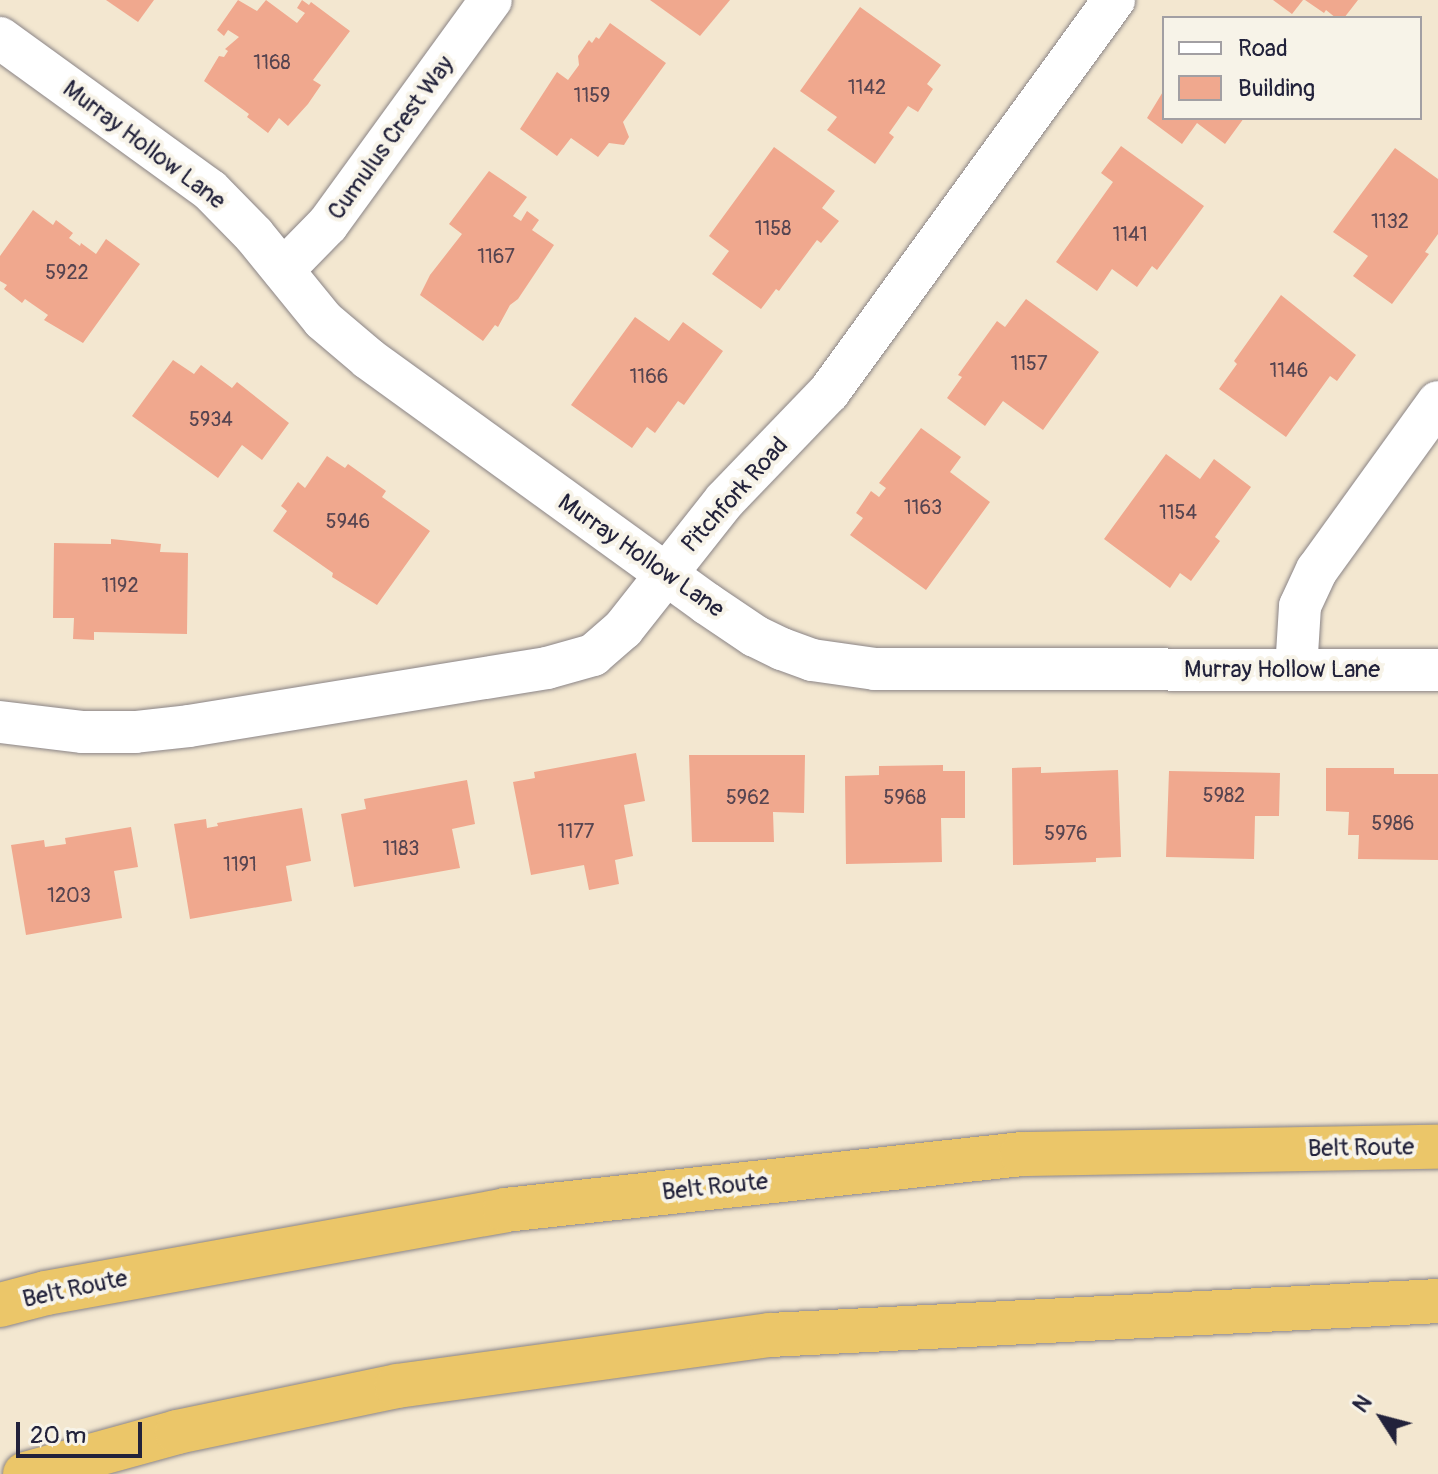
<!DOCTYPE html>
<html>
<head>
<meta charset="utf-8">
<style>
	body { margin:0 }
	#map { position:relative; width:1438px; height:1474px; overflow:hidden; background:#f3e7d0; font-family:Pangolin,sans-serif }
	div>[style] { position:absolute }
	[style*='--x'] { left:calc(var(--x)*1px); top:calc(var(--y)*1px); width:calc(var(--w)*1px); rotate:calc(var(--a)*1deg) }
	.building>* { inset:0; background:#f0a88e }
	.roads { filter:drop-shadow(0 0 2px #8a8486) drop-shadow(0 0 2px #8a8486) }
	.minor>* { height:42px; margin:-21px; padding:0 21px; transform-origin:21px; border-radius:21px; background:#fff }
	.motorway>* { height:44px; margin:-22px; padding:0 22px; transform-origin:22px; border-radius:22px; background:#ebc669 }
	span { translate:-50% -50%; white-space:nowrap; text-align:center; line-height:1.15; -webkit-text-stroke:8px #f7f3e8; paint-order:stroke }
	.number-label { font-size:20px; color:#564450 }
	.number-label span { -webkit-text-stroke-width:0 }
	.street-label { font-size:24px; color:#22223b }
	.legend { position:absolute; left:1162px; top:16px; width:260px; height:104px; box-sizing:border-box; background:#f7f3e8; border:2px solid #a29fa3; margin:0; padding:10px 14px; list-style:none; font-size:24px; color:#22223b }
	.legend li { display:flex; align-items:center; gap:16px; height:40px }
	.legend b { width:40px; border:2px solid #a29fa3 }
	.north { position:absolute; left:1342px; top:1378px; width:80px; height:80px; -webkit-text-stroke:6px #f7f3e8; paint-order:stroke; rotate:306deg; font-size:22px; font-weight:700; line-height:32px; text-align:center; color:#22223b }
	.north::after { content:''; display:block; margin:auto; width:28px; height:36px; background:#22223b; clip-path:polygon(50% 0,100% 100%,50% 72%,0 100%) }
	.scale { position:absolute; left:16px; top:1422px; width:126px; height:36px; box-sizing:border-box; border:4px solid #22223b; border-top:0; padding-left:10px; font-size:24px; line-height:28px; white-space:nowrap; color:#22223b; -webkit-text-stroke:6px #f7f3e8; paint-order:stroke }
</style>
</head>
<body>
<div id="map">
	<div class="building">
		<i style="clip-path:polygon(106px 0,154px 0,138px 22px)"></i>
		<i style="clip-path:polygon(238px 0,257px 11px,266px 0,297px 23px,305px 13px,297px 8px,302px 0,309px 5px,311px 2px,350px 31px,313px 80px,321px 85px,308px 104px,288px 126px,279px 118px,268px 133px,247px 117px,249px 114px,204px 81px,219px 56px,224px 57px,228px 51px,225px 49px,239px 37px,228px 30px,224px 36px,217px 30px)"></i>
		<i style="clip-path:polygon(650px 0,730px 0,700px 36px)"></i>
		<i style="clip-path:polygon(1273px 0,1303px 0,1292px 14px)"></i>
		<i style="clip-path:polygon(1305px 0,1358px 0,1344px 18px,1336px 18px,1326px 10px,1324px 13px)"></i>
		<i style="clip-path:polygon(860px 7px,941px 65px,927px 84px,933px 89px,918px 112px,908px 106px,889px 133px,894px 137px,875px 164px,827px 130px,837px 117px,800px 91px)"></i>
		<i style="clip-path:polygon(610px 23px,666px 63px,623px 122px,629px 137px,624px 145px,609px 143px,598px 157px,571px 138px,557px 156px,520px 129px,557px 72px,568px 80px,579px 65px,578px 56px,589px 40px,592px 43px,596px 37px,599px 39px)"></i>
		<i style="clip-path:polygon(1164px 90px,1164px 118px,1244px 118px,1225px 144px,1197px 123px,1182px 144px,1147px 118px)"></i>
		<i style="clip-path:polygon(1121px 146px,1204px 206px,1157px 270px,1152px 266px,1137px 287px,1112px 269px,1097px 291px,1056px 262px,1113px 182px,1101px 173px)"></i>
		<i style="clip-path:polygon(774px 147px,835px 191px,822px 208px,839px 221px,821px 243px,817px 240px,779px 291px,776px 289px,761px 309px,712px 274px,729px 251px,709px 236px)"></i>
		<i style="clip-path:polygon(1395px 148px,1438px 179px,1438px 234px,1425px 252px,1429px 254px,1392px 304px,1353px 276px,1368px 256px,1333px 232px)"></i>
		<i style="clip-path:polygon(489px 171px,527px 197px,513px 216px,521px 221px,527px 211px,539px 220px,532px 230px,554px 245px,518px 299px,510px 305px,498px 327px,495px 325px,483px 341px,420px 295px,430px 275px,462px 234px,449px 224px)"></i>
		<i style="clip-path:polygon(33px 210px,53px 225px,56px 220px,73px 233px,69px 238px,80px 246px,81px 243px,96px 254px,106px 239px,140px 264px,83px 343px,44px 320px,48px 315px,25px 299px,22px 303px,4px 289px,7px 285px,0 281px,0 256px)"></i>
		<i style="clip-path:polygon(1281px 295px,1356px 355px,1337px 381px,1330px 376px,1286px 437px,1219px 389px,1237px 364px,1234px 361px)"></i>
		<i style="clip-path:polygon(1026px 299px,1099px 352px,1043px 430px,1003px 401px,985px 426px,947px 398px,962px 377px,958px 375px,997px 321px,1005px 327px)"></i>
		<i style="clip-path:polygon(635px 317px,669px 341px,683px 322px,723px 351px,684px 405px,678px 401px,655px 433px,647px 427px,632px 448px,571px 405px)"></i>
		<i style="clip-path:polygon(173px 360px,194px 374px,201px 365px,232px 388px,237px 382px,289px 423px,262px 460px,242px 445px,218px 478px,132px 416px)"></i>
		<i style="clip-path:polygon(921px 428px,961px 457px,950px 472px,990px 502px,926px 590px,850px 535px,863px 518px,856px 513px,871px 491px,879px 497px,886px 488px,879px 483px)"></i>
		<i style="clip-path:polygon(1166px 454px,1200px 479px,1214px 459px,1251px 487px,1215px 537px,1220px 541px,1191px 581px,1180px 573px,1170px 588px,1104px 539px)"></i>
		<i style="clip-path:polygon(327px 456px,345px 468px,348px 464px,386px 491px,382px 497px,430px 531px,377px 605px,332px 577px,333px 573px,273px 531px,287px 511px,281px 506px,298px 482px,305px 488px)"></i>
		<i style="clip-path:polygon(111px 539px,161px 544px,160px 552px,188px 553px,187px 634px,94px 632px,94px 640px,73px 639px,74px 618px,53px 618px,54px 543px,111px 544px)"></i>
		<i style="clip-path:polygon(636px 753px,645px 801px,624px 805px,633px 856px,615px 860px,619px 884px,589px 890px,584px 865px,531px 875px,513px 782px,535px 778px,534px 772px)"></i>
		<i style="clip-path:polygon(689px 755px,805px 755px,804px 813px,773px 812px,774px 842px,692px 842px)"></i>
		<i style="clip-path:polygon(943px 765px,943px 771px,965px 771px,965px 818px,941px 818px,942px 862px,846px 864px,845px 776px,879px 775px,879px 766px)"></i>
		<i style="clip-path:polygon(1041px 767px,1041px 773px,1118px 770px,1121px 857px,1096px 858px,1096px 862px,1013px 865px,1012px 768px)"></i>
		<i style="clip-path:polygon(1326px 768px,1394px 768px,1394px 774px,1438px 774px,1438px 860px,1358px 859px,1359px 835px,1348px 835px,1349px 812px,1326px 811px)"></i>
		<i style="clip-path:polygon(1169px 771px,1280px 773px,1279px 816px,1255px 816px,1254px 859px,1166px 857px)"></i>
		<i style="clip-path:polygon(467px 780px,475px 824px,452px 829px,460px 868px,354px 887px,341px 814px,366px 809px,364px 799px)"></i>
		<i style="clip-path:polygon(302px 808px,311px 861px,286px 866px,292px 901px,190px 919px,174px 824px,206px 819px,207px 828px,218px 826px,217px 823px)"></i>
		<i style="clip-path:polygon(131px 827px,138px 867px,114px 871px,122px 918px,26px 935px,11px 845px,44px 840px,45px 847px,66px 844px,65px 838px)"></i>
	</div>
	<div class="roads">
		<div class="minor">
			<i style="--x:0;--y:38;--w:259;--a:35.9"></i>
			<i style="--x:210;--y:190;--w:63;--a:45.6"></i>
			<i style="--x:254;--y:235;--w:109;--a:50.9"></i>
			<i style="--x:323;--y:320;--w:60;--a:40.3"></i>
			<i style="--x:369;--y:359;--w:416;--a:35.9"></i>
			<i style="--x:706;--y:603;--w:59;--a:34"></i>
			<i style="--x:755;--y:636;--w:30;--a:26"></i>
			<i style="--x:782;--y:649;--w:32;--a:20"></i>
			<i style="--x:812;--y:660;--w:64;--a:8.1"></i>
			<i style="--x:875;--y:669;--w:563;--a:0.1"></i>
			<i style="--x:283;--y:270;--w:64;--a:-45.6"></i>
			<i style="--x:328;--y:224;--w:277;--a:-54"></i>
			<i style="--x:1296;--y:670;--w:64;--a:-86.4"></i>
			<i style="--x:1300;--y:606;--w:40;--a:-65"></i>
			<i style="--x:1317;--y:570;--w:207;--a:-54.2"></i>
			<i style="--x:0;--y:722;--w:84;--a:6.9"></i>
			<i style="--x:83;--y:732;--w:52;--a:0"></i>
			<i style="--x:135;--y:732;--w:54;--a:-6.3"></i>
			<i style="--x:189;--y:726;--w:363;--a:-9.2"></i>
			<i style="--x:547;--y:668;--w:48;--a:-15.8"></i>
			<i style="--x:593;--y:655;--w:40;--a:-41"></i>
			<i style="--x:623;--y:629;--w:164;--a:-51.7"></i>
			<i style="--x:725;--y:500;--w:150;--a:-46.1"></i>
			<i style="--x:829;--y:392;--w:485;--a:-54"></i>
		</div>
		<div class="motorway">
			<i style="--x:0;--y:1305;--w:48;--a:-14.6"></i>
			<i style="--x:46;--y:1293;--w:466;--a:-10.2"></i>
			<i style="--x:505;--y:1210;--w:520;--a:-6.18"></i>
			<i style="--x:1022;--y:1154;--w:416;--a:-1"></i>
			<i style="--x:25;--y:1474;--w:158;--a:-15.4"></i>
			<i style="--x:177;--y:1432;--w:225;--a:-11.8"></i>
			<i style="--x:397;--y:1386;--w:376;--a:-7.8"></i>
			<i style="--x:770;--y:1335;--w:669;--a:-2.91"></i>
		</div>
	</div>
	<div class="number-label">
		<span style="left:272px;top:62px">1168</span>
		<span style="left:867px;top:87px">1142</span>
		<span style="left:592px;top:95px">1159</span>
		<span style="left:1390px;top:221px">1132</span>
		<span style="left:773px;top:228px">1158</span>
		<span style="left:1130px;top:234px">1141</span>
		<span style="left:496px;top:256px">1167</span>
		<span style="left:67px;top:272px">5922</span>
		<span style="left:1029px;top:363px">1157</span>
		<span style="left:1289px;top:370px">1146</span>
		<span style="left:649px;top:376px">1166</span>
		<span style="left:211px;top:419px">5934</span>
		<span style="left:923px;top:507px">1163</span>
		<span style="left:1178px;top:512px">1154</span>
		<span style="left:348px;top:521px">5946</span>
		<span style="left:120px;top:585px">1192</span>
		<span style="left:1224px;top:795px">5982</span>
		<span style="left:748px;top:797px">5962</span>
		<span style="left:905px;top:797px">5968</span>
		<span style="left:1393px;top:823px">5986</span>
		<span style="left:576px;top:831px">1177</span>
		<span style="left:1066px;top:833px">5976</span>
		<span style="left:401px;top:848px">1183</span>
		<span style="left:240px;top:864px">1191</span>
		<span style="left:69px;top:895px">1203</span>
	</div>
	<div class="street-label">
		<span style="left:391px;top:138px;rotate:-54deg">Cumulus Crest Way</span>
		<span style="left:144px;top:145px;rotate:37deg">Murray Hollow Lane</span>
		<span style="left:735px;top:495px;rotate:-48deg">Pitchfork Road</span>
		<span style="left:641px;top:556px;rotate:35deg">Murray Hollow Lane</span>
		<span style="left:1282px;top:670px">Murray Hollow Lane</span>
		<span style="left:1361px;top:1148px;rotate:-1deg">Belt Route</span>
		<span style="left:715px;top:1187px;rotate:-6deg">Belt Route</span>
		<span style="left:75px;top:1289px;rotate:-12deg">Belt Route</span>
	</div>
	<ul class="legend">
	<li><b style="height:10px;background:#fff"></b>Road</li>
	<li><b style="height:22px;background:#f0a88e"></b>Building</li>
	</ul>
	<div class="north">N</div>
	<div class="scale">20 m</div>
</div>
</body>
</html>
